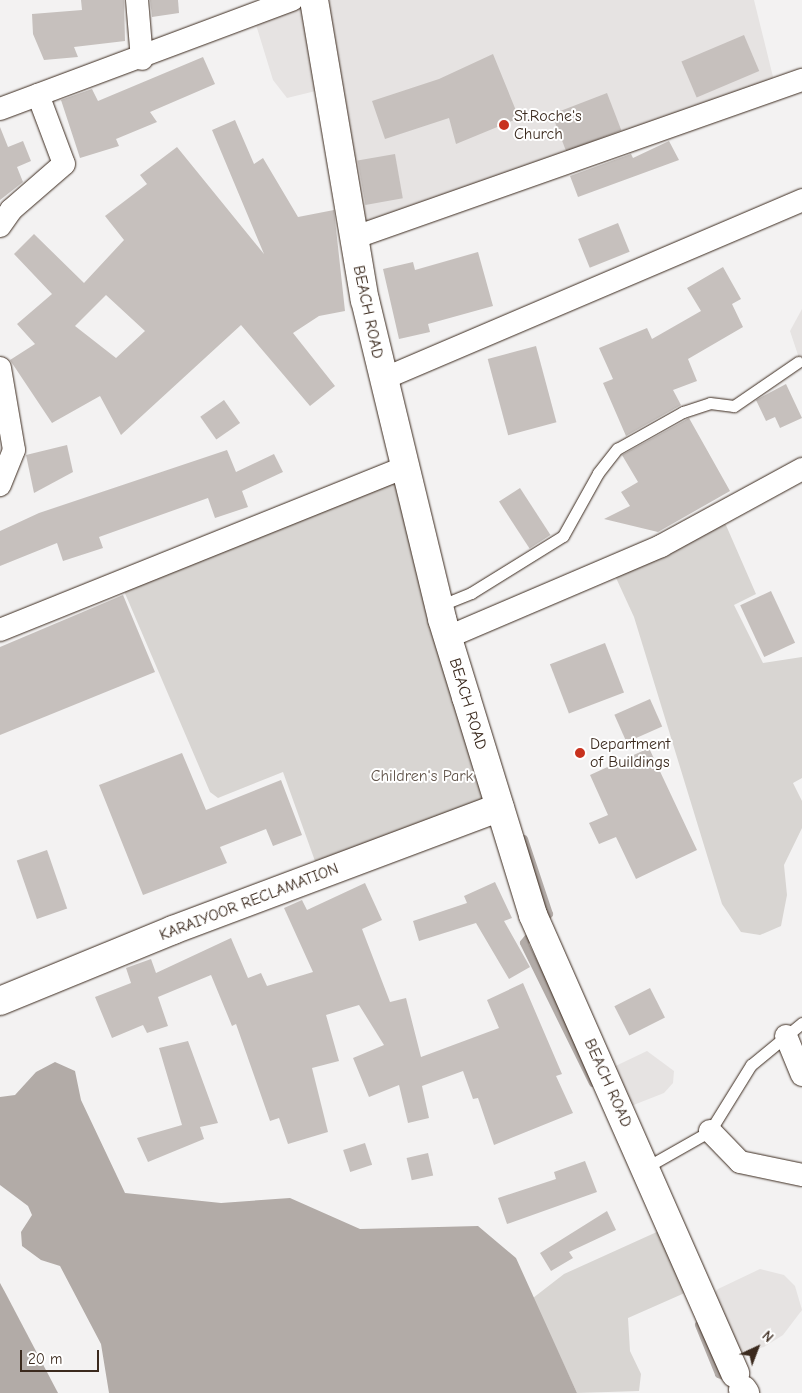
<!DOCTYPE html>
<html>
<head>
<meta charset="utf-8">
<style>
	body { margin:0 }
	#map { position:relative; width:802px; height:1393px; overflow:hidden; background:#f3f2f2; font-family:"Comic Neue",sans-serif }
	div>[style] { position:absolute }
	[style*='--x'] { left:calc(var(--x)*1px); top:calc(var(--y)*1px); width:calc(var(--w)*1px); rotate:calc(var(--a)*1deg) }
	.built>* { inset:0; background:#e6e3e2 }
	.green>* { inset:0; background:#d8d5d2 }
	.water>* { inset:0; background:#b2aba7 }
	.stream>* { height:8px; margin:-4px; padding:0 4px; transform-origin:4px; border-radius:4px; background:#b2aba7 }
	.building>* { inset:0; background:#c6c0bd; transform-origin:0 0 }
	.roads { filter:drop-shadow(0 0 1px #3b2a1e) drop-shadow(0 0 1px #3b2a1e) }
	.lane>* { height:11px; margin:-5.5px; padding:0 5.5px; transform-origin:5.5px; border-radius:5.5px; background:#fff }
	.street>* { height:22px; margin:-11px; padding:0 11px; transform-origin:11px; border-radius:11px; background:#fff }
	.secondary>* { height:28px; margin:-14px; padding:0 14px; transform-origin:14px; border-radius:14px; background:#fff }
	.dots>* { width:14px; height:14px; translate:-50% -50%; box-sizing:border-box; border:2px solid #fff; border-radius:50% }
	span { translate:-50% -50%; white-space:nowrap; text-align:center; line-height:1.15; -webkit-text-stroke:4px #fff; paint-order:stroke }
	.poi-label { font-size:16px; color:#3b2a1e }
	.left { translate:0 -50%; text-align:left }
	.street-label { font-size:16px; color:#3b2a1e }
	.park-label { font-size:16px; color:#62554b }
	.north { position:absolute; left:732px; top:1323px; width:50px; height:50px; -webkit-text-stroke:4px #fff; paint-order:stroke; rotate:43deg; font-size:14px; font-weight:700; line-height:20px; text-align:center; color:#3b2a1e }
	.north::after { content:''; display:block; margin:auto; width:18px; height:22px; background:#3b2a1e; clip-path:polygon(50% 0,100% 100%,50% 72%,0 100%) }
	.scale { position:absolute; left:20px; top:1350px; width:79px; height:22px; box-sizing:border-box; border:2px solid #3b2a1e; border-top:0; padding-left:6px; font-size:15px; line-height:18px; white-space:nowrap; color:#3b2a1e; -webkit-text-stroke:4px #fff; paint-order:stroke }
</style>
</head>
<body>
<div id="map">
	<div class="built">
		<i style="clip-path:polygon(292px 0,754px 0,776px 89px,353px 238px,328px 88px,287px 98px,273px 80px,253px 15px)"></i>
		<i style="clip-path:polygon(802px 309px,802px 367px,790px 331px)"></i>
		<i style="clip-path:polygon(647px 1051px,674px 1071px,673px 1083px,664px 1093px,631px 1106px,603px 1072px)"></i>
		<i style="clip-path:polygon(760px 1269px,784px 1275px,795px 1286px,802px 1310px,783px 1335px,764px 1347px,728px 1356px,706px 1301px,718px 1289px)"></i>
	</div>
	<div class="green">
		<i style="clip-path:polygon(406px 467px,500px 807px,320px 875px,283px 772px,218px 798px,210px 792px,124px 591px)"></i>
		<i style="clip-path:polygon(722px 516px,756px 594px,734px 605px,763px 663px,802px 657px,802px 778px,793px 783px,802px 801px,802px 828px,784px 865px,787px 895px,781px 926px,760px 935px,741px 932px,722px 904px,634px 617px,611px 567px)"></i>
		<i style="clip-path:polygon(670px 1226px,696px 1288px,628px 1318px,630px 1351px,641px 1374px,639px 1391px,577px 1393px,533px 1298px,564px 1274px)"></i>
	</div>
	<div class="water">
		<i style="clip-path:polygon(55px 1062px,75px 1071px,81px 1100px,125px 1193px,221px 1203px,290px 1198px,360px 1229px,478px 1226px,516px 1258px,577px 1393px,109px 1393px,101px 1344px,60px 1266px,41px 1260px,22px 1246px,21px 1232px,32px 1215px,28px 1206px,0 1185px,0 1097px,15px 1095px,36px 1072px)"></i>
		<i style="clip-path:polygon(0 1283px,6px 1294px,58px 1393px,0 1393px)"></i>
	</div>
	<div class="stream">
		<i style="--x:524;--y:839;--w:79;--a:71.6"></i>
		<i style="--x:549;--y:914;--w:10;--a:135"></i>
		<i style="--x:533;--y:932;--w:14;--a:129"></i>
		<i style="--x:524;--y:943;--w:156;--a:63.8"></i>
		<i style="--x:699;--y:1325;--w:53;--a:67.8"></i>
		<i style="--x:719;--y:1374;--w:13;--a:23"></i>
	</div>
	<div class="building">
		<i style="clip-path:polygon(81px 0,124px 0,125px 41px,74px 47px,78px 57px,44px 60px,33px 34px,32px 14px,82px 10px)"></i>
		<i style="clip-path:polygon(150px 0,178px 0,179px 13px,152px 17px)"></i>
		<i style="left:744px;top:35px;width:39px;height:68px;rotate:67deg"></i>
		<i style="clip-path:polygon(493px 54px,519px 118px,456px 144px,449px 118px,385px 139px,372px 101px,439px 79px)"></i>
		<i style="clip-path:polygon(203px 57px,215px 84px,150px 112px,157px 122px,116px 139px,119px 146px,80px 158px,61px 100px,92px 89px,98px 101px)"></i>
		<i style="left:607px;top:93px;width:40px;height:59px;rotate:69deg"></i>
		<i style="clip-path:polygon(evenodd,235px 120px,254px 164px,263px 158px,298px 217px,334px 210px,345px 311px,319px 316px,293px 333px,335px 386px,310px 406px,241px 325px,121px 435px,100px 396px,52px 423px,10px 360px,35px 344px,17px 324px,52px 294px,14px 254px,34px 234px,84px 283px,124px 240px,105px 216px,147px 184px,140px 175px,177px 147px,264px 254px,212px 130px,235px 120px,106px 295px,145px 331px,116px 358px,75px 326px,106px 295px)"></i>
		<i style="clip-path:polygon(0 127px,8px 147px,23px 141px,31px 161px,17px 167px,23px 182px,0 200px)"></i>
		<i style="clip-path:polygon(669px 141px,679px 160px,578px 197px,570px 176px,631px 154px,633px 158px)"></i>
		<i style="left:395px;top:154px;width:45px;height:38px;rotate:80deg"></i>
		<i style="left:618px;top:223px;width:31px;height:43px;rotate:68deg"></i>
		<i style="clip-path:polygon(478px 252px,493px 306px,428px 324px,430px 332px,399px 339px,383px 269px,413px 262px,415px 270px)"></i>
		<i style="clip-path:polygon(723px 267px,741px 299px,732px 304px,743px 327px,688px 359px,697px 381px,673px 390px,681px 405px,626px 436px,603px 383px,613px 379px,599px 348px,647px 328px,652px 339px,701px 311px,687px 288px)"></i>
		<i style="left:536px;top:346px;width:79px;height:50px;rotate:75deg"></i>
		<i style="clip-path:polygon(786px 384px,802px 418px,780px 428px,775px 417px,766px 421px,756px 400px)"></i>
		<i style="left:224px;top:400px;width:28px;height:29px;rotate:55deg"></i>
		<i style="clip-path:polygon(689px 418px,730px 491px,658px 532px,604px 519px,630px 506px,621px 492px,638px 482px,622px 455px)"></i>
		<i style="clip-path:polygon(67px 445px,73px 472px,34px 493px,26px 455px)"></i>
		<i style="clip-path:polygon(227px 450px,236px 472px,274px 454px,283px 472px,242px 491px,248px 507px,215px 518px,208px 498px,99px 537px,103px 548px,63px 561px,57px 543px,0 566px,0 531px,39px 513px)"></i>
		<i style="left:520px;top:488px;width:56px;height:25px;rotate:57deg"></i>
		<i style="left:771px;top:591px;width:57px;height:34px;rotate:65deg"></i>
		<i style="clip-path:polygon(123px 595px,155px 672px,0 735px,0 647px)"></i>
		<i style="left:605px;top:643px;width:53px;height:59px;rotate:69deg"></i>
		<i style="left:650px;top:699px;width:30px;height:39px;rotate:66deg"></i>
		<i style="clip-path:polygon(649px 748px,697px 850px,636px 879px,616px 837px,599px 844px,589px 823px,608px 815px,590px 775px)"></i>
		<i style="clip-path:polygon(182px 753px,206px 810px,281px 780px,302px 835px,273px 846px,266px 829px,220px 847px,227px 863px,143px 895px,99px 785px)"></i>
		<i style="left:47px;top:850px;width:62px;height:32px;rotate:71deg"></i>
		<i style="clip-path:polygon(495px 882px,512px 918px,504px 921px,530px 967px,509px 979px,476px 923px,419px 941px,413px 921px,467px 903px,464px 896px)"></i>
		<i style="clip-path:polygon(365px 883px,382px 920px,362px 929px,390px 1002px,406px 998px,421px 1057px,499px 1028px,487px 1000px,523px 983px,562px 1074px,556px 1076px,573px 1113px,494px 1145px,478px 1098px,473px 1099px,463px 1071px,422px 1086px,429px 1118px,408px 1123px,399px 1085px,369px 1097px,353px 1058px,384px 1045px,359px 1005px,326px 1015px,339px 1061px,312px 1068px,328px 1132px,288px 1144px,279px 1118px,270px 1121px,236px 1024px,232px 1026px,211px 975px,158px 997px,168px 1026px,147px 1033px,143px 1025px,112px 1038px,95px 997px,131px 983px,126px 968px,151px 959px,156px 973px,231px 938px,248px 978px,261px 973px,267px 986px,313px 972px,284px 908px,302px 900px,307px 910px)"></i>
		<i style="left:650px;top:988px;width:33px;height:40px;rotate:63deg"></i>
		<i style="clip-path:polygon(188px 1041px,218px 1123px,200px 1127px,204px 1139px,148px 1162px,137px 1138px,182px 1125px,159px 1048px)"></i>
		<i style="left:365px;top:1143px;width:23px;height:23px;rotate:72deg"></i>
		<i style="left:428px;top:1153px;width:23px;height:22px;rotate:77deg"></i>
		<i style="clip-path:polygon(585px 1161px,597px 1192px,507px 1224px,498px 1198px,556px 1179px,554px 1172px)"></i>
		<i style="clip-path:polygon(607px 1211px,616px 1230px,569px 1252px,573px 1258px,551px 1271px,540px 1253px)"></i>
	</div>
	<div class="roads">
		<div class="lane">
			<i style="--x:439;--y:606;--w:35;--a:-22"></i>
			<i style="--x:471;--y:593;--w:108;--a:-31.8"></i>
			<i style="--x:563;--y:536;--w:72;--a:-60.9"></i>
			<i style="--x:598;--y:473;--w:31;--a:-52"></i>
			<i style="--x:617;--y:449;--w:76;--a:-29.3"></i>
			<i style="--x:683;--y:412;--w:28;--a:-18"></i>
			<i style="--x:710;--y:403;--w:24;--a:7"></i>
			<i style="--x:734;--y:406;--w:78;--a:-34.5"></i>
			<i style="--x:645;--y:1168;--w:75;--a:-29.6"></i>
			<i style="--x:710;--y:1131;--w:78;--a:-58.2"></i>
			<i style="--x:751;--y:1065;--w:66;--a:-39.5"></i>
		</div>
		<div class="street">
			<i style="--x:137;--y:0;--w:59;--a:85.2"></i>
			<i style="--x:0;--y:109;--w:312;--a:-20.5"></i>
			<i style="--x:0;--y:226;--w:19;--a:-55"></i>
			<i style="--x:11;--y:210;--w:70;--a:-41"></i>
			<i style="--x:64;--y:164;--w:74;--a:-110.6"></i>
			<i style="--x:353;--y:238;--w:476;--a:-19.4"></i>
			<i style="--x:0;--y:368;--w:83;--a:80.3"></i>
			<i style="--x:14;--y:450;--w:38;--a:112"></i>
			<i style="--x:383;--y:379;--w:456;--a:-23.1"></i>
			<i style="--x:0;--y:630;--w:437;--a:-21.9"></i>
			<i style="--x:448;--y:637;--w:232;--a:-23.1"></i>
			<i style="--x:661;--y:546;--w:161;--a:-28.6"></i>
			<i style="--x:786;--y:1036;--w:42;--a:67.7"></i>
			<i style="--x:710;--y:1131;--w:43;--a:45.9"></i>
			<i style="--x:740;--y:1162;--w:63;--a:11.8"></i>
		</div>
		<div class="secondary">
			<i style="--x:314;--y:0;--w:304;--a:80.4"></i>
			<i style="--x:365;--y:300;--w:328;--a:76.4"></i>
			<i style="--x:442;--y:619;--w:82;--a:72.9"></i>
			<i style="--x:466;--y:697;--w:228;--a:72.9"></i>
			<i style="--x:533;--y:915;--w:501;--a:66.2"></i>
			<i style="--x:0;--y:1001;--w:187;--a:-22.3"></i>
			<i style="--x:173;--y:930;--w:349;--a:-20.6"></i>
			<i style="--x:743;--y:1390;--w:4;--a:56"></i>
		</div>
	</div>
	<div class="dots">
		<i style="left:504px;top:125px;background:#c8321e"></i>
		<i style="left:580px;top:753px;background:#c8321e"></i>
	</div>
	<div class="poi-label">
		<span class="left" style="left:514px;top:125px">St.Roche's<br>Church</span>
		<span class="left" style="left:590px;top:753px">Department<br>of Buildings</span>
	</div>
	<div class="street-label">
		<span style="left:368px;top:312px;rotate:78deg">BEACH ROAD</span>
		<span style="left:468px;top:704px;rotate:73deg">BEACH ROAD</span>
		<span style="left:249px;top:902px;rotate:-21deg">KARAIYOOR RECLAMATION</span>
		<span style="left:608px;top:1083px;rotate:66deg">BEACH ROAD</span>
	</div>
	<div class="park-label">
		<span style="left:422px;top:776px">Children's Park</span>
	</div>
	<div class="north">N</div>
	<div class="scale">20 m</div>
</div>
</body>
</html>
